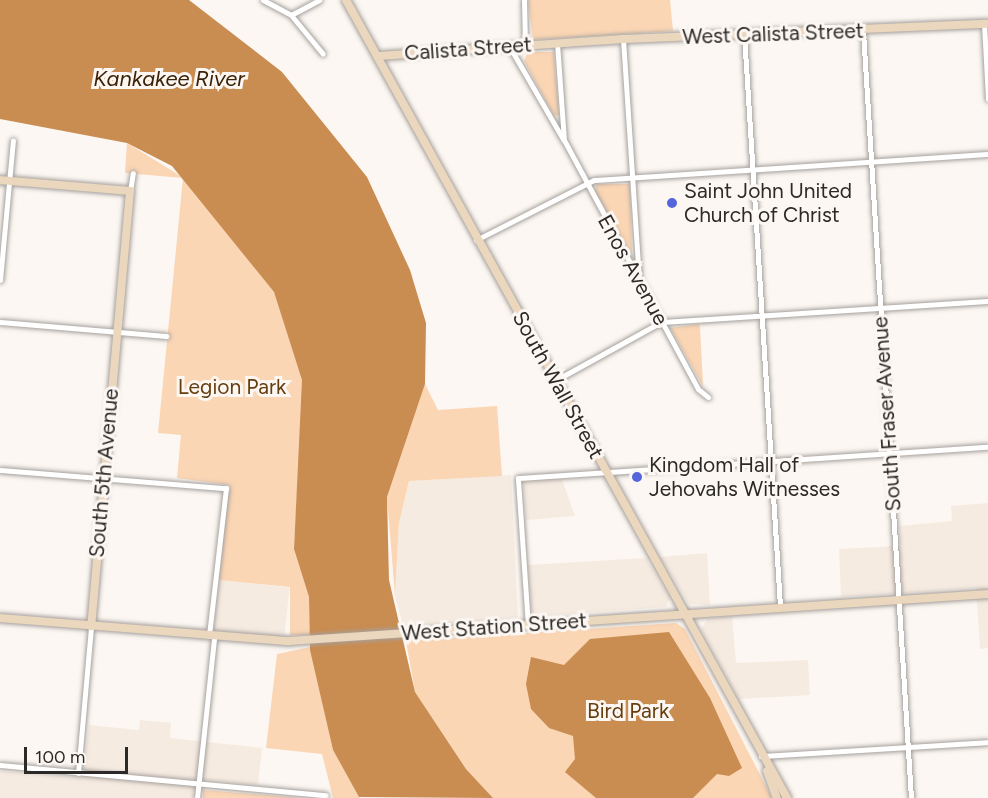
<!DOCTYPE html>
<html>
<head>
<meta charset="utf-8">
<style>
	body { margin:0 }
	#map { position:relative; width:988px; height:798px; overflow:hidden; background:#fcf7f2; font-family:Figtree,sans-serif }
	div>[style] { position:absolute }
	[style*='--x'] { left:calc(var(--x)*1px); top:calc(var(--y)*1px); width:calc(var(--w)*1px); rotate:calc(var(--a)*1deg) }
	.built>* { inset:0; background:#f6ebe1; transform-origin:0 0 }
	.green>* { inset:0; background:#fbd6b5 }
	.water>* { inset:0; background:#c98c51 }
	.roads { filter:drop-shadow(0 0 2px #a6a19d) drop-shadow(0 0 2px #a6a19d) }
	.street>* { height:5px; margin:-2.5px; padding:0 2.5px; transform-origin:2.5px; border-radius:2.5px; background:#fff }
	.secondary>* { height:8px; margin:-4px; padding:0 4px; transform-origin:4px; border-radius:4px; background:#ebd6be }
	.dots>* { width:16px; height:16px; translate:-50% -50%; box-sizing:border-box; border:3px solid #fcf7f2; border-radius:50% }
	span { translate:-50% -50%; white-space:nowrap; text-align:center; line-height:1.15; -webkit-text-stroke:6px #fcf7f2; paint-order:stroke }
	.street-label { font-size:21px; color:#2c2a28 }
	.poi-label { font-size:21px; color:#2c2a28 }
	.left { translate:0 -50%; text-align:left }
	.park-label { font-size:21px; color:#663d0e }
	.water-label { font-size:22px; color:#3c2308; font-style:italic }
	.scale { position:absolute; left:24px; top:747px; width:104px; height:27px; box-sizing:border-box; border:3px solid #2c2a28; border-top:0; padding-left:8px; font-size:18px; line-height:21px; white-space:nowrap; color:#2c2a28; -webkit-text-stroke:4px #fcf7f2; paint-order:stroke }
</style>
</head>
<body>
<div id="map">
	<div class="built">
		<i style="clip-path:polygon(511px 475px,518px 617px,404px 629px,395px 596px,399px 523px,409px 481px)"></i>
		<i style="clip-path:polygon(561px 477px,575px 516px,526px 520px,524px 482px)"></i>
		<i style="clip-path:polygon(988px 503px,988px 648px,980px 649px,976px 588px,841px 597px,839px 549px,900px 546px,899px 526px,952px 521px,951px 506px)"></i>
		<i style="clip-path:polygon(707px 553px,710px 605px,689px 604px,660px 557px)"></i>
		<i style="clip-path:polygon(646px 558px,670px 598px,666px 607px,536px 616px,531px 612px,528px 565px)"></i>
		<i style="left:219px;top:580px;width:71px;height:51px;rotate:6deg"></i>
		<i style="clip-path:polygon(732px 616px,736px 663px,808px 660px,810px 695px,739px 699px,701px 629px,707px 619px)"></i>
		<i style="clip-path:polygon(140px 720px,171px 723px,170px 738px,262px 748px,258px 785px,195px 779px,193px 798px,0 798px,0 771px,83px 778px,89px 725px,139px 730px)"></i>
	</div>
	<div class="green">
		<i style="clip-path:polygon(528px 0,670px 0,673px 31px,533px 40px)"></i>
		<i style="clip-path:polygon(528px 52px,554px 52px,559px 115px,554px 116px,524px 61px)"></i>
		<i style="clip-path:polygon(127px 143px,184px 178px,274px 292px,295px 347px,303px 385px,294px 549px,309px 597px,310px 635px,290px 635px,290px 587px,219px 580px,229px 485px,177px 478px,181px 435px,158px 433px,183px 178px,125px 173px)"></i>
		<i style="clip-path:polygon(597px 184px,630px 184px,632px 255px,595px 191px)"></i>
		<i style="clip-path:polygon(699px 324px,700px 327px,703px 386px,670px 328px)"></i>
		<i style="clip-path:polygon(425px 384px,438px 410px,497px 406px,502px 476px,409px 481px,399px 523px,395px 596px,387px 497px)"></i>
		<i style="clip-path:polygon(676px 623px,685px 629px,772px 798px,493px 798px,466px 769px,415px 692px,406px 641px)"></i>
		<i style="clip-path:polygon(310px 647px,333px 750px,360px 798px,333px 798px,322px 754px,266px 748px,277px 654px)"></i>
		<i style="clip-path:polygon(203px 790px,302px 798px,203px 798px)"></i>
	</div>
	<div class="water">
		<i style="clip-path:polygon(0 0,189px 0,282px 72px,367px 177px,410px 270px,426px 323px,425px 384px,387px 497px,389px 580px,415px 692px,466px 769px,493px 798px,359px 797px,333px 750px,310px 650px,309px 597px,294px 549px,302px 380px,274px 292px,172px 166px,127px 143px,0 119px)"></i>
		<i style="clip-path:polygon(669px 632px,710px 698px,742px 768px,729px 776px,717px 774px,693px 798px,596px 798px,565px 772px,575px 759px,573px 736px,549px 728px,531px 709px,526px 684px,531px 657px,564px 665px,590px 639px)"></i>
	</div>
	<div class="roads">
		<div class="street">
			<i style="--x:263;--y:0;--w:32;--a:28"></i>
			<i style="--x:291;--y:15;--w:50;--a:50.6"></i>
			<i style="--x:524;--y:0;--w:45;--a:88.7"></i>
			<i style="--x:291;--y:15;--w:32;--a:-28"></i>
			<i style="--x:984;--y:24;--w:75;--a:86.9"></i>
			<i style="--x:863;--y:31;--w:769;--a:86.42"></i>
			<i style="--x:744;--y:34;--w:573;--a:86.4"></i>
			<i style="--x:623;--y:39;--w:241;--a:86.2"></i>
			<i style="--x:557;--y:43;--w:97;--a:85.9"></i>
			<i style="--x:564;--y:140;--w:283;--a:61.7"></i>
			<i style="--x:698;--y:389;--w:13;--a:39"></i>
			<i style="--x:509;--y:46;--w:108;--a:59.9"></i>
			<i style="--x:130;--y:191;--w:18;--a:-81"></i>
			<i style="--x:476;--y:240;--w:132;--a:-27"></i>
			<i style="--x:594;--y:180;--w:395;--a:-3.8"></i>
			<i style="--x:0;--y:280;--w:140;--a:-84.7"></i>
			<i style="--x:0;--y:322;--w:167;--a:4.8"></i>
			<i style="--x:556;--y:380;--w:120;--a:-28.9"></i>
			<i style="--x:661;--y:322;--w:328;--a:-3.7"></i>
			<i style="--x:0;--y:470;--w:227;--a:4.6"></i>
			<i style="--x:226;--y:488;--w:149;--a:96.6"></i>
			<i style="--x:528;--y:626;--w:148;--a:-93.9"></i>
			<i style="--x:518;--y:478;--w:471;--a:-3.8"></i>
			<i style="--x:761;--y:756;--w:227;--a:-3.5"></i>
			<i style="--x:0;--y:765;--w:327;--a:5.3"></i>
			<i style="--x:78;--y:773;--w:148;--a:-84.9"></i>
			<i style="--x:197;--y:798;--w:161;--a:-83.9"></i>
		</div>
		<div class="secondary">
			<i style="--x:346;--y:0;--w:912;--a:61.07"></i>
			<i style="--x:379;--y:56;--w:245;--a:-4"></i>
			<i style="--x:623;--y:39;--w:365;--a:-2.4"></i>
			<i style="--x:0;--y:180;--w:130;--a:4.8"></i>
			<i style="--x:130;--y:191;--w:437;--a:95.1"></i>
			<i style="--x:0;--y:618;--w:290;--a:4.6"></i>
			<i style="--x:289;--y:641;--w:701;--a:-3.85"></i>
			<i style="--x:767;--y:771;--w:29;--a:70"></i>
		</div>
	</div>
	<div class="dots">
		<i style="left:672px;top:203px;background:#5665dc"></i>
		<i style="left:637px;top:477px;background:#5665dc"></i>
	</div>
	<div class="street-label">
		<span style="left:773px;top:34px;rotate:-2deg">West Calista Street</span>
		<span style="left:468px;top:49px;rotate:-4deg">Calista Street</span>
		<span style="left:633px;top:270px;rotate:61deg">Enos Avenue</span>
		<span style="left:558px;top:385px;rotate:61deg">South Wall Street</span>
		<span style="left:887px;top:414px;rotate:-94deg">South Fraser Avenue</span>
		<span style="left:104px;top:473px;rotate:-85deg">South 5th Avenue</span>
		<span style="left:494px;top:627px;rotate:-4deg">West Station Street</span>
	</div>
	<div class="poi-label">
		<span class="left" style="left:684px;top:203px">Saint John United<br>Church of Christ</span>
		<span class="left" style="left:649px;top:477px">Kingdom Hall of<br>Jehovahs Witnesses</span>
	</div>
	<div class="park-label">
		<span style="left:232px;top:387px">Legion Park</span>
		<span style="left:628px;top:711px">Bird Park</span>
	</div>
	<div class="water-label">
		<span style="left:169px;top:79px">Kankakee River</span>
	</div>
	<div class="scale">100 m</div>
</div>
</body>
</html>
